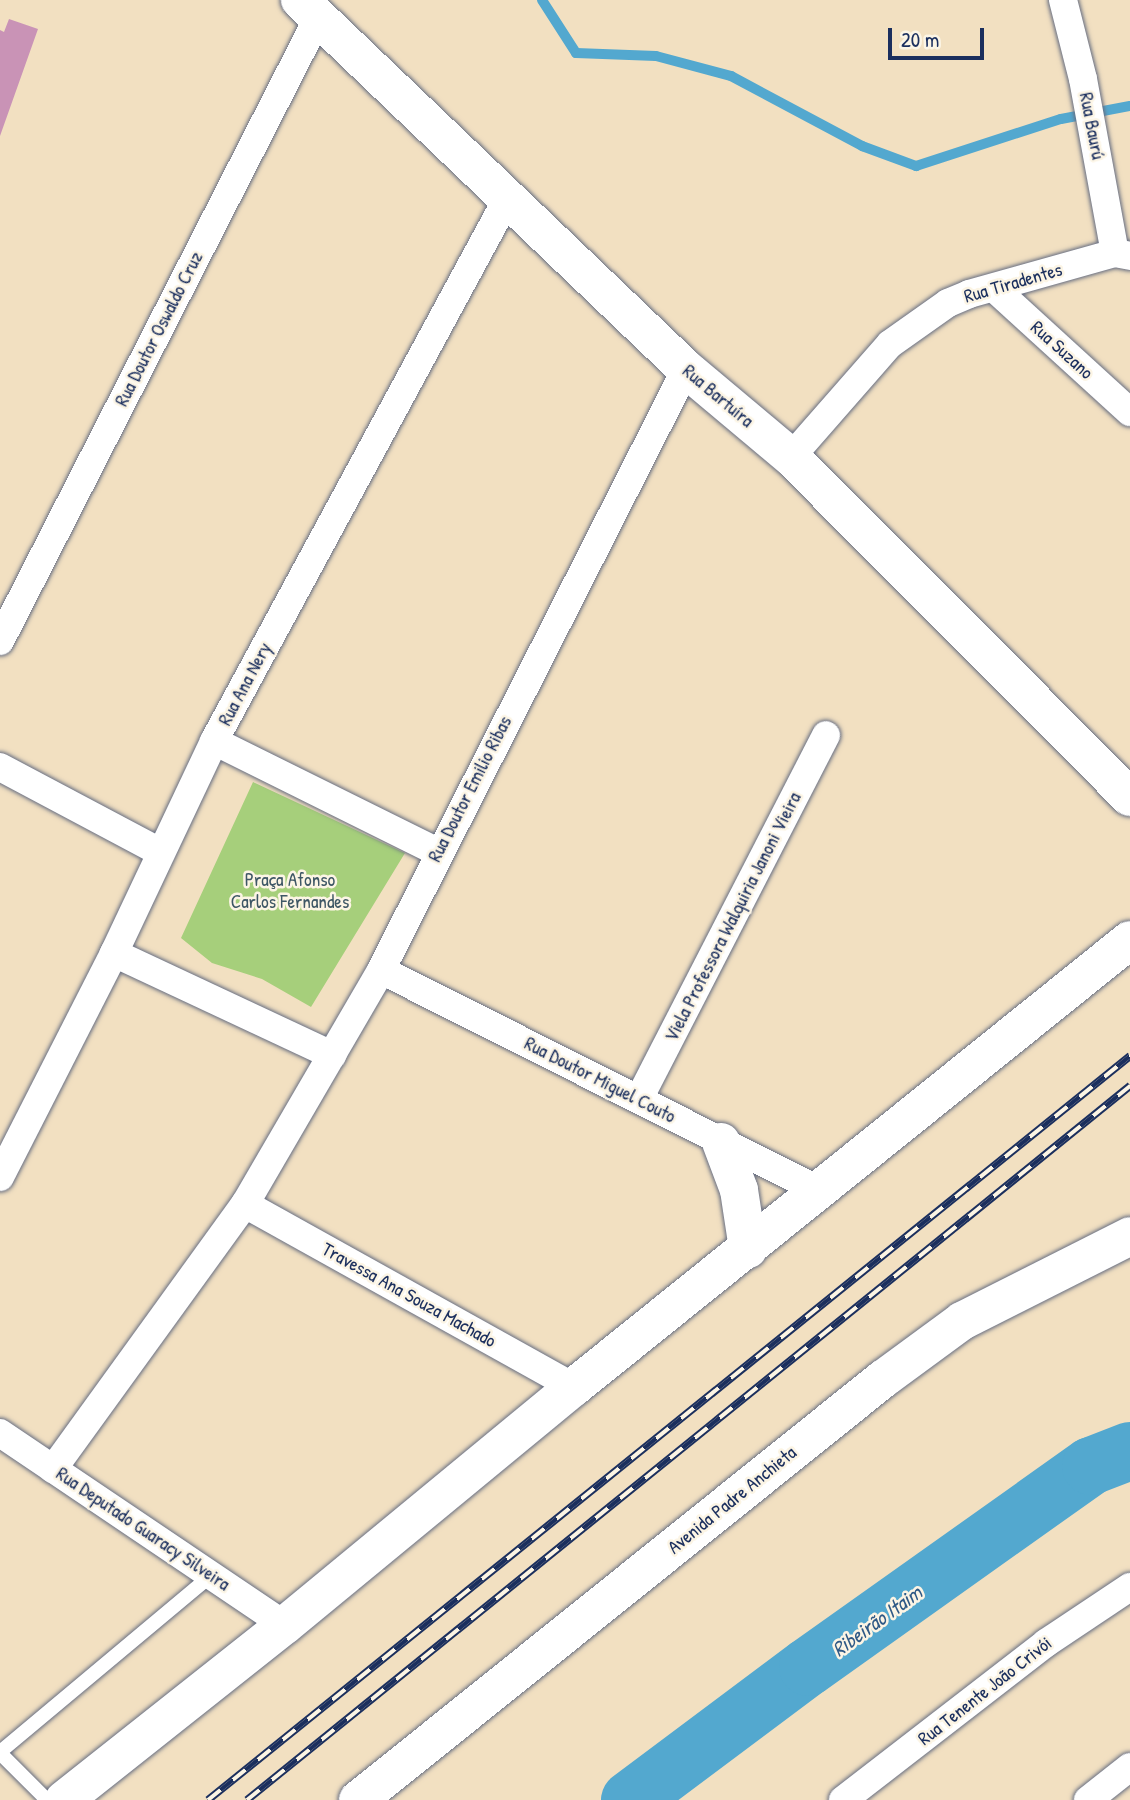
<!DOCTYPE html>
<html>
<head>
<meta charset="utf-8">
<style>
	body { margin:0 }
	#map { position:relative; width:1130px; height:1800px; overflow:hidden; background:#f2e0c1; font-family:"Patrick Hand",sans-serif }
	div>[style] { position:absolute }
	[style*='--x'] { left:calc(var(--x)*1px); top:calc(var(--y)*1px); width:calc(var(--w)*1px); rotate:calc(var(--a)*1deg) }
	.green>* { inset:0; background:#a6cf7b }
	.stream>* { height:10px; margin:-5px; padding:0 5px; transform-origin:5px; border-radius:5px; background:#53a8cf }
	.river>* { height:58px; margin:-29px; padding:0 29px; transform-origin:29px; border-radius:29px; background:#53a8cf }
	.building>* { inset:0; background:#c993b6 }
	.roads { filter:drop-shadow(0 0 2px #666d81) drop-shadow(0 0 2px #666d81) }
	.lane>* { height:14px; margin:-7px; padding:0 7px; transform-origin:7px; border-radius:7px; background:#fff }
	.street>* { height:28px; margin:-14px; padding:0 14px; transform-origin:14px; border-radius:14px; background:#fff }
	.secondary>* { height:38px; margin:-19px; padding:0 19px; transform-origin:19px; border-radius:19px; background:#fff }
	.rail>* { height:8px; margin-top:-4px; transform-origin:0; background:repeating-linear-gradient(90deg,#fcf5e5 0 16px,#1b2f5e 0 32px); box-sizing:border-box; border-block:2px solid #1b2f5e }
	span { translate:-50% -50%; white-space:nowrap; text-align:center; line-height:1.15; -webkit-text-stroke:5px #fcf5e5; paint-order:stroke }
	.street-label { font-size:19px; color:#1b2f5e }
	.park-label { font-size:19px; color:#3e5765 }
	.water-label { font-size:21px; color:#2f5986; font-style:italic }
	.scale { position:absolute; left:888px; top:28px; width:96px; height:32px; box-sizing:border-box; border:4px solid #1b2f5e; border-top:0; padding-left:9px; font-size:21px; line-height:24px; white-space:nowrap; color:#1b2f5e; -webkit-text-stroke:5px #fcf5e5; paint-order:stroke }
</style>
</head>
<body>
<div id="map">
	<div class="green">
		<i style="clip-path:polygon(253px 782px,405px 853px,311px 1007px,262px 979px,212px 963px,181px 938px)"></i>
	</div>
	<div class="stream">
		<i style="--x:542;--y:0;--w:63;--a:57.3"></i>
		<i style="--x:576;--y:53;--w:80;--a:2.1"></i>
		<i style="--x:656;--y:56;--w:78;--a:14.9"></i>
		<i style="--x:731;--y:76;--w:149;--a:28.1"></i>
		<i style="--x:862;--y:146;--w:58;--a:20.3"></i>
		<i style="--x:916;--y:166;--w:152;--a:-18"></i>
		<i style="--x:1061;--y:119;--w:70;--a:-10.7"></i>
	</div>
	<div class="river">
		<i style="--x:630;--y:1800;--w:222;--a:-36.8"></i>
		<i style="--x:808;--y:1667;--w:347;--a:-35.4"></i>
		<i style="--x:1091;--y:1466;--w:42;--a:-21"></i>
	</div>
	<div class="building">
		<i style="clip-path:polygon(9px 19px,38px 29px,0 136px,0 30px,4px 32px)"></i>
	</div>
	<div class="roads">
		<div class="lane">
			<i style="--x:0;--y:1752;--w:276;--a:-39.9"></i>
			<i style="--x:0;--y:1753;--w:66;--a:45"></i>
		</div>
		<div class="street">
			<i style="--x:1063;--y:0;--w:81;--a:75.8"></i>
			<i style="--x:1083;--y:79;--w:177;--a:79.6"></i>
			<i style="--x:994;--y:288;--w:184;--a:42.4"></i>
			<i style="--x:791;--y:457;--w:150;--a:-48.8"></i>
			<i style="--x:890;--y:344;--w:71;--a:-35.3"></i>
			<i style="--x:948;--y:303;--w:23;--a:-23"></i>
			<i style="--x:969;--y:294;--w:152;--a:-15.7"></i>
			<i style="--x:1115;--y:253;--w:15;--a:11"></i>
			<i style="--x:0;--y:641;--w:699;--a:-62.96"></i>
			<i style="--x:214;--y:741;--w:250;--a:26.4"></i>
			<i style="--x:0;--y:767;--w:181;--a:28"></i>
			<i style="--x:114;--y:953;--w:241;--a:25.1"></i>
			<i style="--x:381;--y:970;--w:491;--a:26.7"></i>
			<i style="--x:639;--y:1099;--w:409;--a:-62.8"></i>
			<i style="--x:0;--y:1177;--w:251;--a:-63"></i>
			<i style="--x:114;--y:953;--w:234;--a:-64.7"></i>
			<i style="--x:214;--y:741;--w:616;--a:-61.6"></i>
			<i style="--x:245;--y:1204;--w:376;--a:29.1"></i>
			<i style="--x:0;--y:1433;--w:344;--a:34"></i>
			<i style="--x:53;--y:1469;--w:327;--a:-54.1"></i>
			<i style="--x:245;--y:1204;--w:271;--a:-59.8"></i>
			<i style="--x:381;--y:970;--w:674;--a:-63.09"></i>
			<i style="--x:843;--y:1800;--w:257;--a:-37.7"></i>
			<i style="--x:1046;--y:1643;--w:101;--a:-33.7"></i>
			<i style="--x:1088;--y:1800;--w:53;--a:-38.2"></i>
		</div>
		<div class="secondary">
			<i style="--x:300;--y:0;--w:534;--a:43.71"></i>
			<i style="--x:686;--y:369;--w:137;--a:40"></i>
			<i style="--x:791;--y:457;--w:480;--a:45.1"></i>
			<i style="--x:721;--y:1142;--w:51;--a:69.4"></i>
			<i style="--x:739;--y:1190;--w:60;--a:81.3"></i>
			<i style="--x:64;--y:1800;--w:282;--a:-38.4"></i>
			<i style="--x:285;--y:1625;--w:374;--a:-39.5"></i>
			<i style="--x:574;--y:1387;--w:713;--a:-38.8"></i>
			<i style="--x:358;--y:1800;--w:673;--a:-38.73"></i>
			<i style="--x:883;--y:1379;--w:98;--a:-36.3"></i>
			<i style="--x:962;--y:1321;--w:188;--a:-26.8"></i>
		</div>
	</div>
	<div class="rail">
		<i style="--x:208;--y:1800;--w:1185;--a:-38.9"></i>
		<i style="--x:247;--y:1800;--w:1136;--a:-38.96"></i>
	</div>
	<div class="street-label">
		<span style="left:1092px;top:126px;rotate:79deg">Rua Baurú</span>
		<span style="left:1013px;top:283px;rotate:-16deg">Rua Tiradentes</span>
		<span style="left:159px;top:329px;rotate:-63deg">Rua Doutor Oswaldo Cruz</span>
		<span style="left:1062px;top:350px;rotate:42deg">Rua Suzano</span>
		<span style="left:718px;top:396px;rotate:40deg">Rua Bartuíra</span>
		<span style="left:245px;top:684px;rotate:-62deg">Rua Ana Nery</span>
		<span style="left:470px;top:789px;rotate:-63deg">Rua Doutor Emilio Ribas</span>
		<span style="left:733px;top:917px;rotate:-63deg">Viela Professora Walquiria Janoni Vieira</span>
		<span style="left:600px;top:1080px;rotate:27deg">Rua Doutor Miguel Couto</span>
		<span style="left:409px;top:1295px;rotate:29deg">Travessa Ana Souza Machado</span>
		<span style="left:732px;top:1500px;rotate:-39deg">Avenida Padre Anchieta</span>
		<span style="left:143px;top:1529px;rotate:34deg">Rua Deputado Guaracy Silveira</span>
		<span style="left:985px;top:1691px;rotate:-38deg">Rua Tenente João Crivói</span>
	</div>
	<div class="park-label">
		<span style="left:290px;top:891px">Praça Afonso<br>Carlos Fernandes</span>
	</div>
	<div class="water-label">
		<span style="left:877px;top:1621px;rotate:-36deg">Ribeirão Itaim</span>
	</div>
	<div class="scale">20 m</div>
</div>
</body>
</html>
